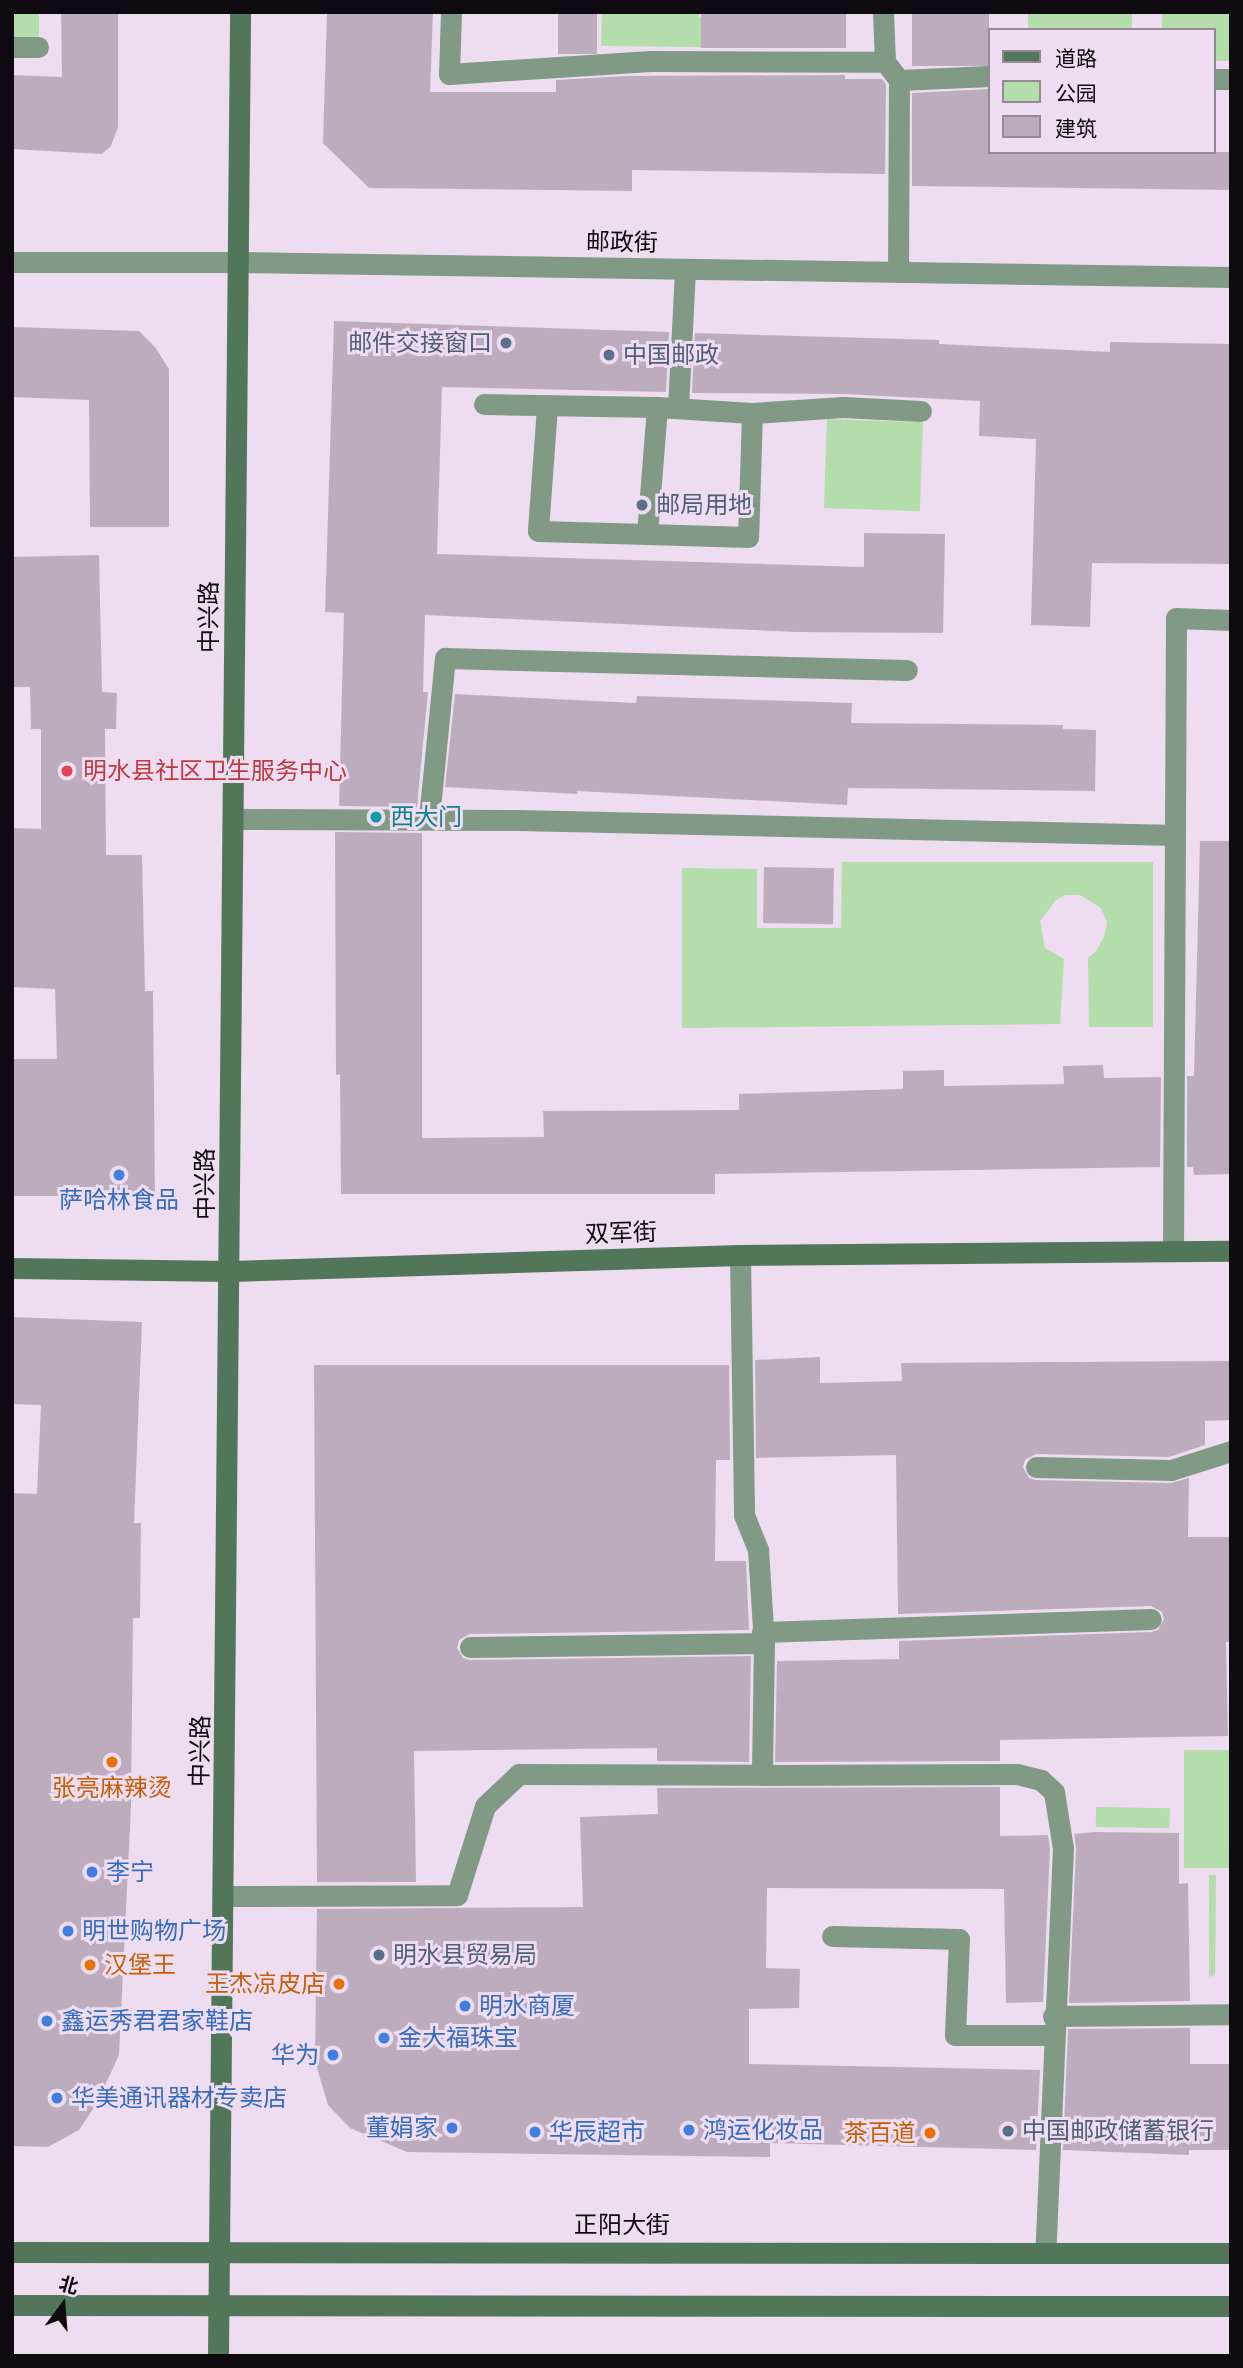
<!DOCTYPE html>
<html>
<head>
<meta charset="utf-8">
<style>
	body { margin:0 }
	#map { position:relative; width:1243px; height:2368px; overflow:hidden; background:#eeddf0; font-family:"IBM Plex Sans","Noto Sans SC",sans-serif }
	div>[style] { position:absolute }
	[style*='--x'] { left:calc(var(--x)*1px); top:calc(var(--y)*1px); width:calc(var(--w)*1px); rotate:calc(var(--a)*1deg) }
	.green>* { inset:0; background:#b3ddab; transform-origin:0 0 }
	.building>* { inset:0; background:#bdacbe; transform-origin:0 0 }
	.lane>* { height:21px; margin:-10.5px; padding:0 10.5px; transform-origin:10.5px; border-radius:10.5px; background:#819a86 }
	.street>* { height:21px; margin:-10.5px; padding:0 10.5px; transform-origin:10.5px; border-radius:10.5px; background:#819a86 }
	.secondary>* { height:21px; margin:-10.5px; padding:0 10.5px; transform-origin:10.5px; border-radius:10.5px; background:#52765a }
	.dots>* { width:19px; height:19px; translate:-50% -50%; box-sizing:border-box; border:4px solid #eeddf0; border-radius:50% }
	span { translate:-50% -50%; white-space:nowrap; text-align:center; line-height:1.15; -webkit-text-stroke:6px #eeddf0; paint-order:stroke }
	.street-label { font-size:24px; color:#0f0a10 }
	.service-label { font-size:24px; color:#4e5e75 }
	.right { translate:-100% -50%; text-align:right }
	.left { translate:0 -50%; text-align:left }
	.health-label { font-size:24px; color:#be3a42 }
	.culture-label { font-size:24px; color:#0d838f }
	.shop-label { font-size:24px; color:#366cbe }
	.food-label { font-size:24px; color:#c56008 }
	.frame { position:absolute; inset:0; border:14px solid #0f0a10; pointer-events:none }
	.legend { position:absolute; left:988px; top:28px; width:228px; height:126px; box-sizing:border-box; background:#eeddf0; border:2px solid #958996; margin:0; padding:9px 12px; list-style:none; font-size:21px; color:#0f0a10 }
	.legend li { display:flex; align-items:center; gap:14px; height:35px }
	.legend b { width:35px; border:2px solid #958996 }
	.north { position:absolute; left:28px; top:2270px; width:70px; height:70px; -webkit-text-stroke:5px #eeddf0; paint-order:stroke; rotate:16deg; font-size:19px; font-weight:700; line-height:28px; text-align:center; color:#0f0a10 }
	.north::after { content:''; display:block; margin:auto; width:24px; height:32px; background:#0f0a10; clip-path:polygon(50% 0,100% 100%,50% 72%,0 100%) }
</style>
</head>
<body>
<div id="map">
	<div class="green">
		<i style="left:12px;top:12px;width:27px;height:26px"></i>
		<i style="clip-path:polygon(602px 12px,699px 12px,699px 17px,731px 17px,780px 48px,601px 46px)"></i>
		<i style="left:1028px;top:12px;width:104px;height:18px"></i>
		<i style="clip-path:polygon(1162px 12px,1231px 12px,1231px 61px,1213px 61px,1213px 30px,1162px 30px)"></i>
		<i style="left:827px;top:419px;width:96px;height:89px;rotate:2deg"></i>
		<i style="clip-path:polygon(842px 862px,1153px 862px,1153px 1027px,1089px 1027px,1088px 958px,1096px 951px,1104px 937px,1107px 922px,1101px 908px,1080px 895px,1065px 895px,1056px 900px,1040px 921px,1045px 948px,1064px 959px,1060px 1024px,682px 1028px,682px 868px,757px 869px,757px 928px,841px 928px)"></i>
		<i style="left:1184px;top:1750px;width:47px;height:118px"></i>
		<i style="left:1096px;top:1807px;width:74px;height:20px;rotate:1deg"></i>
		<i style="clip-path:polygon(1209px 1875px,1216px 1875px,1215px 1975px,1209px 1977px)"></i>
	</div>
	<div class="building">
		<i style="clip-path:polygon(61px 12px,118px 12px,118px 127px,111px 146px,102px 154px,12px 149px,12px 75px,62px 77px)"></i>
		<i style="clip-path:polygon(327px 12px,433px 12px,430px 92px,556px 92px,556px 80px,626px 76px,845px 75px,845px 79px,882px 79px,886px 84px,885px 174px,632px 170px,632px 191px,369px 188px,323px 143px)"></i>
		<i style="left:558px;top:12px;width:39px;height:42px"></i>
		<i style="left:701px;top:12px;width:145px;height:36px"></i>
		<i style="left:912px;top:12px;width:77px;height:54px"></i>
		<i style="clip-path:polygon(989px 89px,989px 152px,1231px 152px,1231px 190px,912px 186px,912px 93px)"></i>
		<i style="clip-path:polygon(334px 321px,669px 332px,666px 392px,442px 387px,437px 554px,864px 567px,864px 533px,945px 534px,943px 633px,797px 632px,425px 615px,423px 692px,428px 692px,417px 807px,339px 806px,344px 613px,325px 612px)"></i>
		<i style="clip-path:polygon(12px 327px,139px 331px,155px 347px,169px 369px,169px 527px,90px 527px,89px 400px,12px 397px)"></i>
		<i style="clip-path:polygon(695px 333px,939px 340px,939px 344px,1110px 352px,1110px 342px,1231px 344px,1231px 564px,1092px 563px,1090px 627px,1031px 625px,1036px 439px,979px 436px,980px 401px,844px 394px,692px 393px)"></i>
		<i style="clip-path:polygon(99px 555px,102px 692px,117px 693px,116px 729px,105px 729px,106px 855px,142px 855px,145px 991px,153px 991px,155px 1196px,12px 1196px,12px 1059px,57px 1059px,55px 989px,12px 987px,12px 828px,41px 829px,41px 729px,31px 729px,30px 687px,12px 687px,12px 557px)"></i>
		<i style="clip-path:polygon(455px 694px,636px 703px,637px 696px,852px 703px,851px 723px,1063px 725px,1063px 729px,1096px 730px,1095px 791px,848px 788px,847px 805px,577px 791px,578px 794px,445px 787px)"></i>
		<i style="clip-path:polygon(335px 832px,422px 833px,422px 1138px,544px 1137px,543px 1111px,739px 1110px,739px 1094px,903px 1089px,903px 1071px,944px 1070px,944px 1086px,1064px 1084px,1063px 1066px,1103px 1065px,1104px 1078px,1161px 1077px,1160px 1167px,715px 1174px,715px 1194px,341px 1194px,340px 1074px,336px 1075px)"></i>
		<i style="clip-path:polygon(1200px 841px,1231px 841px,1231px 1174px,1194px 1175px,1193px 1167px,1187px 1167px,1187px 1076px,1194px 1076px)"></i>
		<i style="left:764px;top:867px;width:70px;height:56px;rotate:1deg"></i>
		<i style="clip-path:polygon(12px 1317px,142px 1322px,134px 1523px,141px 1523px,140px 1618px,133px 1618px,131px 1806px,119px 2055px,97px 2103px,79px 2130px,48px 2147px,12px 2146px,12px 1493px,37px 1494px,41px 1405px,12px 1404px)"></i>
		<i style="clip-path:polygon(820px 1357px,820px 1383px,902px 1381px,901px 1363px,1231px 1361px,1231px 1420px,1205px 1421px,1205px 1445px,1169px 1457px,1036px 1454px,1025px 1460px,1023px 1467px,1029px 1478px,1036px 1480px,1171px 1483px,1189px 1478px,1188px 1537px,1231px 1537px,1231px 1642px,1226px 1642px,1228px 1736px,1000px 1740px,1000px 1761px,775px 1762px,777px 1661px,899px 1659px,899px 1641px,1151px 1632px,1158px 1630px,1164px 1619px,1162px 1612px,1151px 1606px,898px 1614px,896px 1455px,756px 1458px,755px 1360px)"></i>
		<i style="clip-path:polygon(314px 1365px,729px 1365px,730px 1460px,716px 1460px,715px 1561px,746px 1561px,749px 1630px,470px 1634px,459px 1640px,457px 1648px,463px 1658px,470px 1660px,751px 1656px,749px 1762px,657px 1761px,657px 1748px,414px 1751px,416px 1882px,317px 1882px)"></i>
		<i style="clip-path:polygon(1000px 1787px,1000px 1836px,1048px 1835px,1050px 1849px,1043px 2002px,1006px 2003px,1004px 1889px,767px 1888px,766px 1968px,800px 1969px,799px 2008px,749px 2009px,749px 2064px,1040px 2070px,1036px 2150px,770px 2143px,770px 2157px,407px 2152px,350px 2128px,328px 2105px,315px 2061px,317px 1909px,583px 1907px,580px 1817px,658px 1814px,657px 1788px)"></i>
		<i style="clip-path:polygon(1095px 1832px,1179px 1833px,1179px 1884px,1188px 1883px,1190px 2001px,1069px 2003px,1076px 1849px,1074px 1834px)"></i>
		<i style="clip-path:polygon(1190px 2028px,1190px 2064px,1231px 2064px,1231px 2150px,1189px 2150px,1189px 2155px,1063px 2150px,1068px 2029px)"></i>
	</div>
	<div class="lane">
		<i style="--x:451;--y:12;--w:62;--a:91.8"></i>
		<i style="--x:449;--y:74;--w:202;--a:-3.7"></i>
		<i style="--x:651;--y:61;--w:234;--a:0.2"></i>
		<i style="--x:883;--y:12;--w:50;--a:87.7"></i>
		<i style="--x:885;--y:62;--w:23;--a:52"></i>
		<i style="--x:899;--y:80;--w:192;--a:90.3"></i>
		<i style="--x:12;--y:47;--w:26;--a:0"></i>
		<i style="--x:1213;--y:79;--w:18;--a:0"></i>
		<i style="--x:899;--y:80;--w:90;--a:-2.5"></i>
		<i style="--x:484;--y:404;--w:173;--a:1"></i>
		<i style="--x:657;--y:407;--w:95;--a:3.6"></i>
		<i style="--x:752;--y:413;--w:124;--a:91.8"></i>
		<i style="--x:748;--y:537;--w:101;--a:-178.3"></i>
		<i style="--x:547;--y:407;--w:124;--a:94.2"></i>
		<i style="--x:538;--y:531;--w:109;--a:1.6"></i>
		<i style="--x:647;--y:534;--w:127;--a:-85.5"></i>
		<i style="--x:678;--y:408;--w:139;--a:-87.1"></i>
		<i style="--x:752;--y:413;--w:91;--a:-3.8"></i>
		<i style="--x:843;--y:407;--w:78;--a:2.9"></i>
		<i style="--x:429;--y:818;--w:161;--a:-84.3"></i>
		<i style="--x:445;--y:658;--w:462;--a:1.5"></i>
		<i style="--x:234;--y:819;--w:284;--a:0.2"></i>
		<i style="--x:518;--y:820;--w:657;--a:1.31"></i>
		<i style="--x:1173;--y:1251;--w:633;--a:-89.73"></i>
		<i style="--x:1176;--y:618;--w:55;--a:2.1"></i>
		<i style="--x:740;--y:1255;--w:260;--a:89.1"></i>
		<i style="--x:744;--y:1515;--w:38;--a:68"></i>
		<i style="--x:758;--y:1550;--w:93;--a:86.3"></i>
		<i style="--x:764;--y:1643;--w:132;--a:90.9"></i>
		<i style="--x:762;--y:1775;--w:255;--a:-0.2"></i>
		<i style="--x:1017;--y:1774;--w:25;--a:14"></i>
		<i style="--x:1041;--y:1780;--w:18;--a:43"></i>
		<i style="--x:1054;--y:1792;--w:57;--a:80.9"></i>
		<i style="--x:1063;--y:1848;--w:405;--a:92.5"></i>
		<i style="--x:1036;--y:1467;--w:135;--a:1.3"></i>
		<i style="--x:1171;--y:1470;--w:63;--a:-17.6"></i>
		<i style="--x:762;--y:1632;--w:389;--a:-1.9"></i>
		<i style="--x:470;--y:1647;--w:294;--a:-0.8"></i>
		<i style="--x:224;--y:1896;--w:233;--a:-0.2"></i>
		<i style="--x:457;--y:1895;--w:93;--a:-72.5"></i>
		<i style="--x:485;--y:1806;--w:47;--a:-43.3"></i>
		<i style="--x:519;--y:1774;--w:243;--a:0.2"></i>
		<i style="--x:832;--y:1936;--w:127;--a:1.4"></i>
		<i style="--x:959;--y:1939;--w:96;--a:92.4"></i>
		<i style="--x:955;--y:2035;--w:98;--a:0"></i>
		<i style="--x:1053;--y:2016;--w:178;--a:-0.6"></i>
	</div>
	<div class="street">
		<i style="--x:12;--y:262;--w:225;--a:0"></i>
		<i style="--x:237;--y:262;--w:994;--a:0.86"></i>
	</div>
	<div class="secondary">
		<i style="--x:12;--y:1268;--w:219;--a:0.8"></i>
		<i style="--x:231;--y:1271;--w:509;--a:-1.8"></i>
		<i style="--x:740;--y:1255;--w:491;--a:-0.5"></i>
		<i style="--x:12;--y:2252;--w:1219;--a:0.05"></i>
		<i style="--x:12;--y:2305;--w:1219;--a:0.05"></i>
		<i style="--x:218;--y:2356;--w:2344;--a:-89.46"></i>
	</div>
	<div class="dots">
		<i style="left:506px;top:343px;background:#5c6f8a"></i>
		<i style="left:609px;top:355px;background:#5c6f8a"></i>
		<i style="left:642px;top:505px;background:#5c6f8a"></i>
		<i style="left:67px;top:771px;background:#e0444e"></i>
		<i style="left:376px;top:817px;background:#0f9aa8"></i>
		<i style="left:119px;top:1175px;background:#3f7fe0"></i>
		<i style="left:112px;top:1762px;background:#e8710a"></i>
		<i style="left:92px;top:1872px;background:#3f7fe0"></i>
		<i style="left:68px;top:1931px;background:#3f7fe0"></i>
		<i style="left:379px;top:1955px;background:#5c6f8a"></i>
		<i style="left:90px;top:1965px;background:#e8710a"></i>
		<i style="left:339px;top:1984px;background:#e8710a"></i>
		<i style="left:465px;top:2006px;background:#3f7fe0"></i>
		<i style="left:47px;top:2021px;background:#3f7fe0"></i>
		<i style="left:384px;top:2038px;background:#3f7fe0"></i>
		<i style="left:333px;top:2055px;background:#3f7fe0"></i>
		<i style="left:57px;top:2098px;background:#3f7fe0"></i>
		<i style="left:452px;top:2128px;background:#3f7fe0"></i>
		<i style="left:689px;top:2130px;background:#3f7fe0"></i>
		<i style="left:1008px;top:2131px;background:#5c6f8a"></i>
		<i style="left:535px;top:2132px;background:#3f7fe0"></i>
		<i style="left:930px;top:2133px;background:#e8710a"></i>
	</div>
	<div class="street-label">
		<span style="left:622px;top:242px;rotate:1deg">邮政街</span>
		<span style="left:209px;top:617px;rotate:-90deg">中兴路</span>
		<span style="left:205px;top:1184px;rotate:-90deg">中兴路</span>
		<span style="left:621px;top:1233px;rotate:-2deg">双军街</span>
		<span style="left:200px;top:1751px;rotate:-89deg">中兴路</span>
		<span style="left:622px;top:2225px">正阳大街</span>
	</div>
	<div class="service-label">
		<span class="right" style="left:492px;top:343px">邮件交接窗口</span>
		<span class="left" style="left:623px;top:355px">中国邮政</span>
		<span class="left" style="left:656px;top:505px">邮局用地</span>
		<span class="left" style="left:393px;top:1955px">明水县贸易局</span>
		<span class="left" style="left:1022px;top:2131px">中国邮政储蓄银行</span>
	</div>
	<div class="health-label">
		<span class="left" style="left:83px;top:771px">明水县社区卫生服务中心</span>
	</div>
	<div class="culture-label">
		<span class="left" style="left:390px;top:817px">西大门</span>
	</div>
	<div class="shop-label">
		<span style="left:119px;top:1200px">萨哈林食品</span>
		<span class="left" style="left:106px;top:1872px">李宁</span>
		<span class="left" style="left:82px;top:1931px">明世购物广场</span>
		<span class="left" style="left:479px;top:2006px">明水商厦</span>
		<span class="left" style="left:61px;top:2021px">鑫运秀君君家鞋店</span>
		<span class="left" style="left:398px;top:2038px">金大福珠宝</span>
		<span class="right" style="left:319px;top:2055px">华为</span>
		<span class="left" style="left:71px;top:2098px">华美通讯器材专卖店</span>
		<span class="right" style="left:438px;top:2128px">董娟家</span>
		<span class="left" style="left:703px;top:2130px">鸿运化妆品</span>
		<span class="left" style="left:549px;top:2132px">华辰超市</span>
	</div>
	<div class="food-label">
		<span style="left:112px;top:1788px">张亮麻辣烫</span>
		<span class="left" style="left:104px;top:1965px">汉堡王</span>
		<span class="right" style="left:325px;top:1984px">王杰凉皮店</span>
		<span class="right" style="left:916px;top:2133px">茶百道</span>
	</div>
	<div class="frame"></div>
	<ul class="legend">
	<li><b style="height:9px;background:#52765a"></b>道路</li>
	<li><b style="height:19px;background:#b3ddab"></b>公园</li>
	<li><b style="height:19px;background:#bdacbe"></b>建筑</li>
	</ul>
	<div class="north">北</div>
</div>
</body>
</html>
